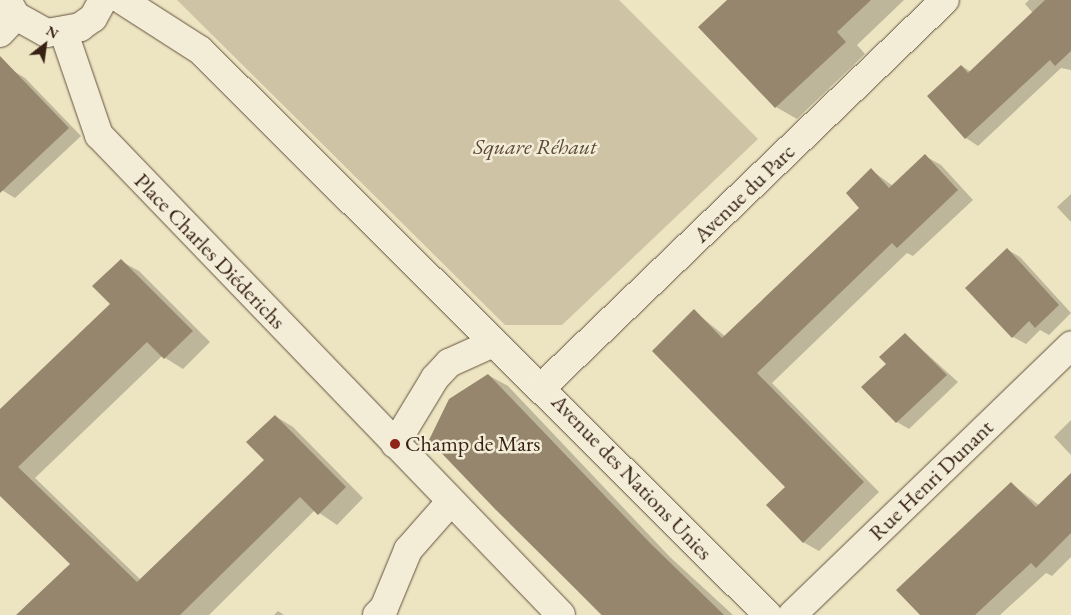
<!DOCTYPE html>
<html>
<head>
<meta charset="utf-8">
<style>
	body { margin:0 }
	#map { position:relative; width:1071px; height:615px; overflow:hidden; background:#ede4c1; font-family:"EB Garamond",serif }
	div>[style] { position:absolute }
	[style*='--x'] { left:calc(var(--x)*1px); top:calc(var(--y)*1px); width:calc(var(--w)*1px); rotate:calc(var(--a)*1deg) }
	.green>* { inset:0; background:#cec3a4 }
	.shadow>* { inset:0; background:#0003 }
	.building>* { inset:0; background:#96866e }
	.roads { filter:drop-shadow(0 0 1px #645240) drop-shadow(0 0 1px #645240) }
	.minor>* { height:28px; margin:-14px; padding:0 14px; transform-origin:14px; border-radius:14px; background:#f3edd7 }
	.dots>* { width:14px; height:14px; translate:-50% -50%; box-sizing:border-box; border:2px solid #f3edd7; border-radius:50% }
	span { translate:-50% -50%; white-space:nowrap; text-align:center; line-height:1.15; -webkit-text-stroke:5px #f3edd7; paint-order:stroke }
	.park-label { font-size:22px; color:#5d4a39; font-style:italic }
	.street-label { font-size:22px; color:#372115 }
	.poi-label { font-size:22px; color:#372115 }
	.left { translate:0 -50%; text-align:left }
	.north { position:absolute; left:20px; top:20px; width:50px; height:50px; -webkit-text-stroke:4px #f3edd7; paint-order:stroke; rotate:30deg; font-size:14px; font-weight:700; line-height:20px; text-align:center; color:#372115 }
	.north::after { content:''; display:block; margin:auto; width:18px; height:22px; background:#372115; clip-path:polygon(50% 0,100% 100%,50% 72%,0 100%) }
</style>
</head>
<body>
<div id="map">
	<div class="green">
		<i style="clip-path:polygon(177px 0,619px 0,758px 139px,562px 325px,505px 325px)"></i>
	</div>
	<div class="shadow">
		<i style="clip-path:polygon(729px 0,904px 0,857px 45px,865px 54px,797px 119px,776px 107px)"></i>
		<i style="clip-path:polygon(1029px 0,1071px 0,1071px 70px,1061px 68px,978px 146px,966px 138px,962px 66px,971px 72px,1033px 13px,1025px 4px)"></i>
		<i style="clip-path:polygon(12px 70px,25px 78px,81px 136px,15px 198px,0 189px,0 71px)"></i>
		<i style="clip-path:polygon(925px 156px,941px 165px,973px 200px,913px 256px,907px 253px,772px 383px,879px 492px,819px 551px,803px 542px,786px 487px,694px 311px,726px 337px,861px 208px,871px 170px,893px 186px)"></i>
		<i style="clip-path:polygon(1071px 194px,1071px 222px,1057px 207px)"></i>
		<i style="clip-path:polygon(1008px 250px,1020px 257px,1071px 313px,1049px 335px,1040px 330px,1026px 344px,1013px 337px)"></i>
		<i style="clip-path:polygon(121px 261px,139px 271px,210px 342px,183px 369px,162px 356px,35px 478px,141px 580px,266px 460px,275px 416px,293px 427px,363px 498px,337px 525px,315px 510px,209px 615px,18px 615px,72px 564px,0 494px,0 410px,111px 304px)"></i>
		<i style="clip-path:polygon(905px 334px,958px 382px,909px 429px,897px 422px,888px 364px)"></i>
		<i style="clip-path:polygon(488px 375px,508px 386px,670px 557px,733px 615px,601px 615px,430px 440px)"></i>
		<i style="clip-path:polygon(1071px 420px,1071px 455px,1054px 437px)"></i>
		<i style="clip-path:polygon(1012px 484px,1040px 506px,1071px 494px,1071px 557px,1052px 576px,1046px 573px,1000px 615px,920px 615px)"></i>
		<i style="clip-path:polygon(278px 611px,284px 615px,274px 615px)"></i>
	</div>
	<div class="building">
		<i style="clip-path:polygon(727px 0,871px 0,837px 32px,846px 42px,775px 108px,698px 27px)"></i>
		<i style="clip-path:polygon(1045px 0,1071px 0,1071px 51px,1055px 66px,1050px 60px,965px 139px,927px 96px,961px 65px,968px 73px)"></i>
		<i style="clip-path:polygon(0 56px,69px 128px,0 193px)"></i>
		<i style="clip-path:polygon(925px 154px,958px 190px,897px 248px,892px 243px,757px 373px,864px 482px,803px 543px,766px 505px,785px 487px,652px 351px,694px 309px,722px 338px,859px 208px,846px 193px,871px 168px,889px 188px)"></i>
		<i style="clip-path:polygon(1007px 248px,1059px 305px,1035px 328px,1029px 321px,1012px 338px,965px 288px)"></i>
		<i style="clip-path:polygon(121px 259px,193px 331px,164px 359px,147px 342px,18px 467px,137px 582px,264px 460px,246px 442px,275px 415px,346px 487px,318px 515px,300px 497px,180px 615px,16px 615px,70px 564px,0 496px,0 409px,110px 304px,92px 286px)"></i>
		<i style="clip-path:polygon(905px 333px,947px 375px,896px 423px,861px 387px,886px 364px,879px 357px)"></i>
		<i style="clip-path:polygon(488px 374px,651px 544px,724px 615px,602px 615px,495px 509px,429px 440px,449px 399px)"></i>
		<i style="clip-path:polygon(1071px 473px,1071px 533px,1036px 568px,1031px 563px,975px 615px,920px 615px,896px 590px,1011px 482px,1036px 507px)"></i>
	</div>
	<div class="roads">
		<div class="minor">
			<i style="--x:7;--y:0;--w:18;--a:61"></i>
			<i style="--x:16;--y:16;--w:35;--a:29"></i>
			<i style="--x:47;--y:33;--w:34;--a:-10"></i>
			<i style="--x:80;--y:27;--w:16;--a:-35"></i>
			<i style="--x:93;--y:18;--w:21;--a:-61"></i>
			<i style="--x:122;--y:0;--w:93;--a:32.7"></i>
			<i style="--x:200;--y:50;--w:801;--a:44.85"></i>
			<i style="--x:0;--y:33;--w:23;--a:-47"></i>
			<i style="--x:64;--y:33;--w:108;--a:71.1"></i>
			<i style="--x:99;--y:135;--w:666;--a:46.09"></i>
			<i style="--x:543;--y:386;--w:557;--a:-43.84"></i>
			<i style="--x:395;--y:444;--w:77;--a:-58.8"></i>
			<i style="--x:435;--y:378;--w:21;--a:-47"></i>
			<i style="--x:449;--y:363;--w:48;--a:-24.4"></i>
			<i style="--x:377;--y:615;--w:10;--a:-45"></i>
			<i style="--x:384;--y:608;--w:63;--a:-67.5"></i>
			<i style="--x:408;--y:550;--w:65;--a:-48.7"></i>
			<i style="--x:792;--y:615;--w:388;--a:-44"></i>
		</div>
	</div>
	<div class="dots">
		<i style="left:395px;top:444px;background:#8f2418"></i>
	</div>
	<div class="park-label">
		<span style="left:535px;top:147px">Square Réhaut</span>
	</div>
	<div class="street-label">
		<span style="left:744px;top:193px;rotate:-44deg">Avenue du Parc</span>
		<span style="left:210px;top:251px;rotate:46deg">Place Charles Diéderichs</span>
		<span style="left:632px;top:477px;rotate:46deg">Avenue des Nations Unies</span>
		<span style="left:931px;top:480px;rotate:-44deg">Rue Henri Dunant</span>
	</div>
	<div class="poi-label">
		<span class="left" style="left:405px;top:444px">Champ de Mars</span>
	</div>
	<div class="north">N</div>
</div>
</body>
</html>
